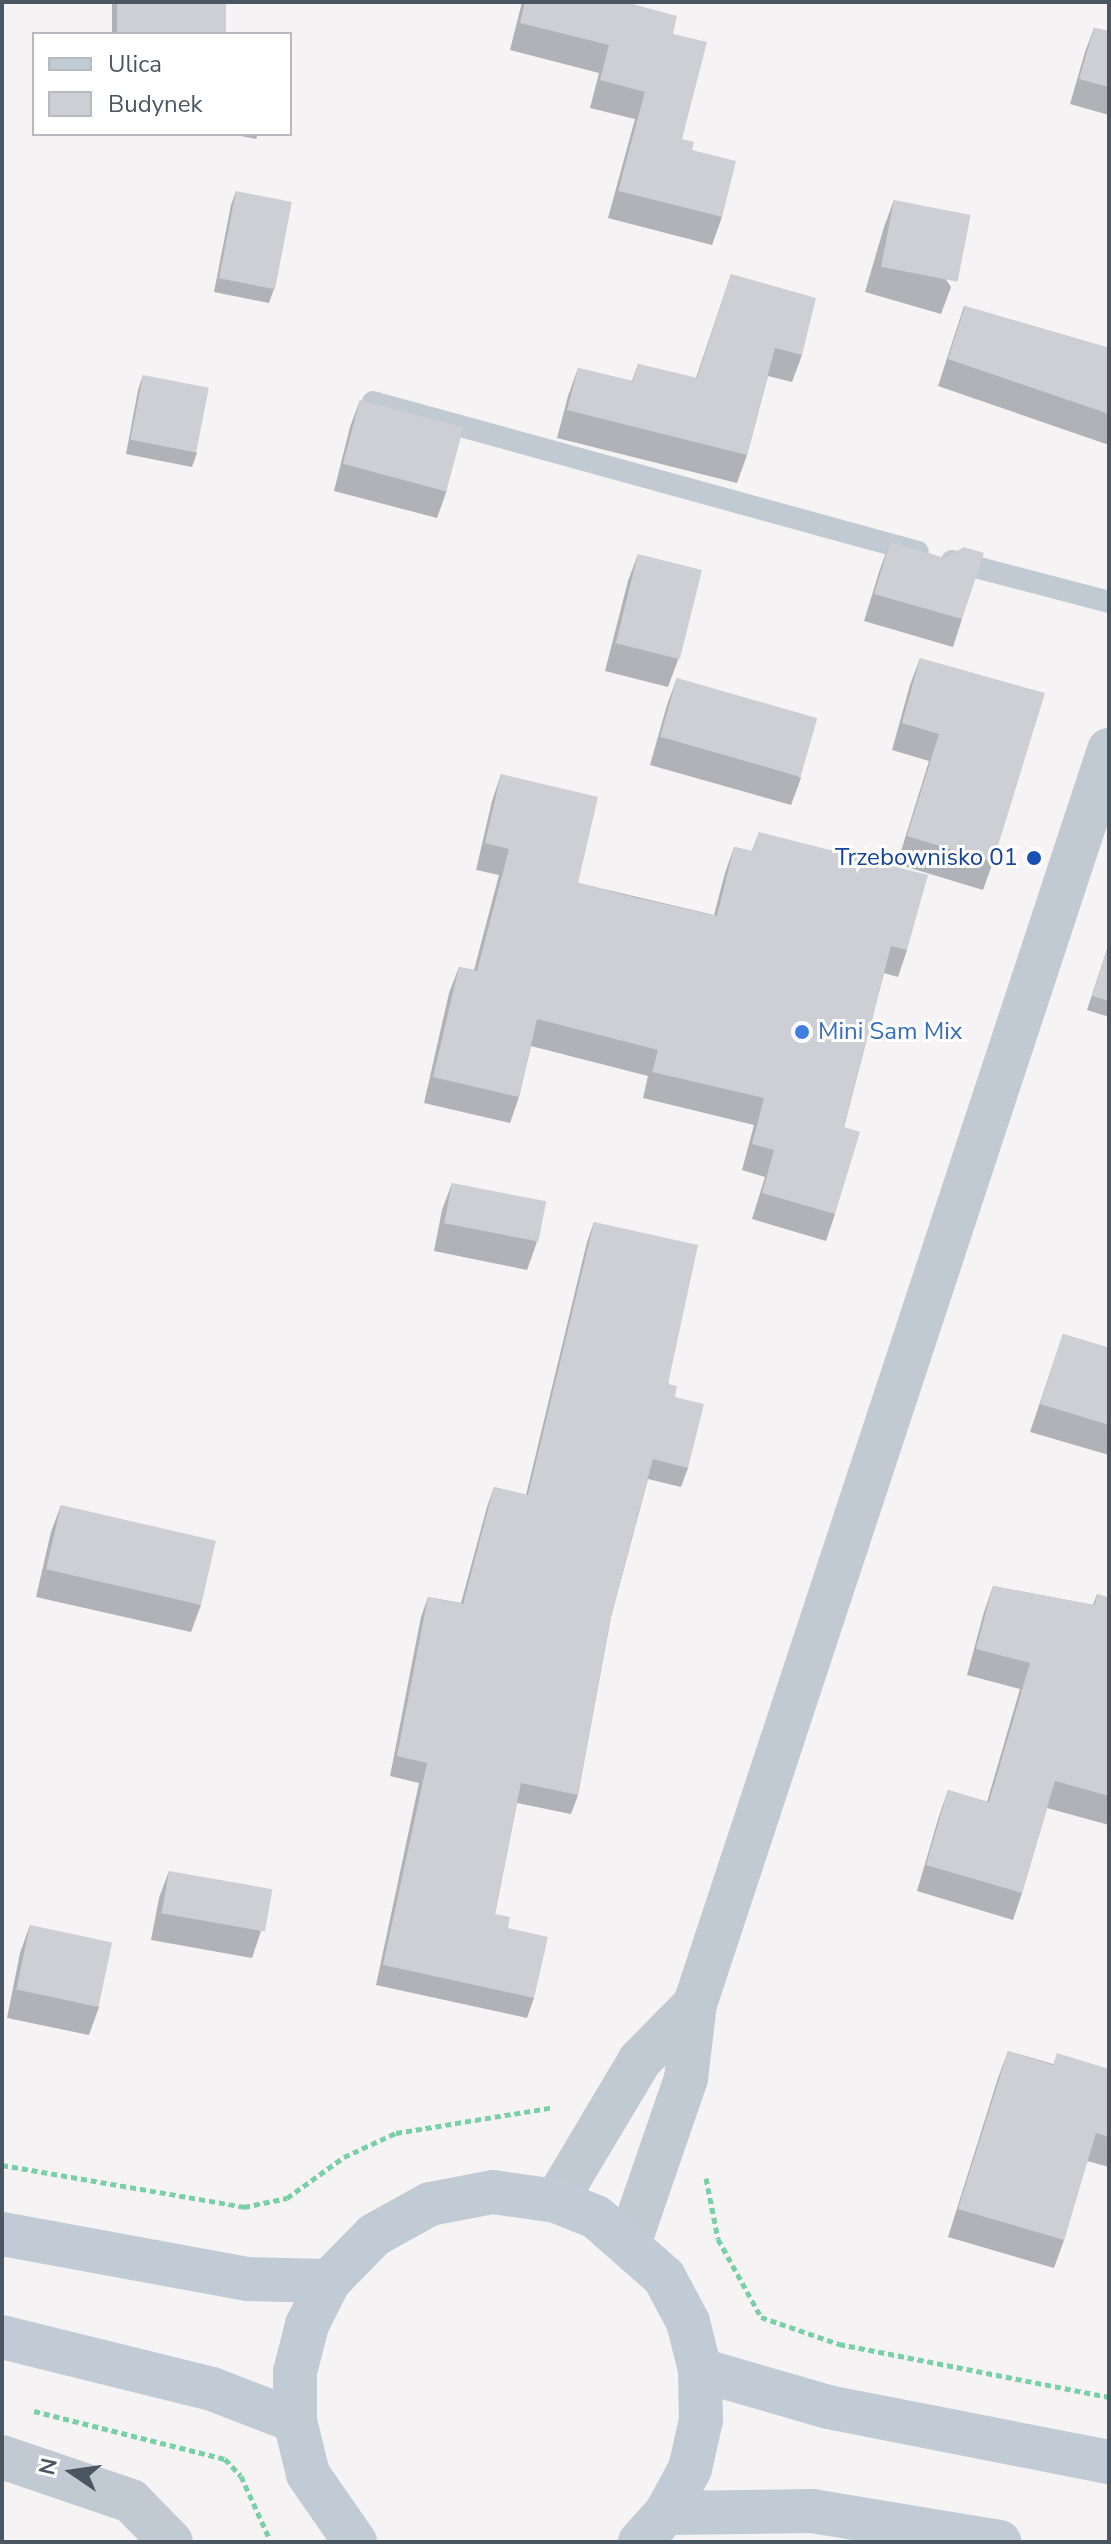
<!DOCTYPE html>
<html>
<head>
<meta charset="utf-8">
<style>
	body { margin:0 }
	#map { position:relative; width:1111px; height:2544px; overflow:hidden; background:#f5f3f3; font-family:"Nunito Sans",sans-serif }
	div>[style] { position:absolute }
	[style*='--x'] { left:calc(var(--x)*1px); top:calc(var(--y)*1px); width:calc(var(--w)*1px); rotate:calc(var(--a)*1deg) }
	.path>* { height:5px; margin-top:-2.5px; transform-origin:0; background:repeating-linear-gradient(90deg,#7ad0a6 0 6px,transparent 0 10px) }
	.service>* { height:22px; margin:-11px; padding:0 11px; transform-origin:11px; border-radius:11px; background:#c1cad2 }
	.minor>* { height:44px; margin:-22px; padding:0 22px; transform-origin:22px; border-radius:22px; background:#c1cad2 }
	.tertiary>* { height:44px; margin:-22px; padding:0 22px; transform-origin:22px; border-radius:22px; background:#c1cad2 }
	.secondary>* { height:44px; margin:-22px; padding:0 22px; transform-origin:22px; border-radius:22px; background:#c1cbd6 }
	.wall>* { inset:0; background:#b0b2b7; transform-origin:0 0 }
	.building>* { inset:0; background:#cdcfd5; transform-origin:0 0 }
	.dots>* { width:22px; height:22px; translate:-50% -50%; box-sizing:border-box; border:4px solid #fff; border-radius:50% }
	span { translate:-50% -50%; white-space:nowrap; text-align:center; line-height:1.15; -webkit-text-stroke:6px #fff; paint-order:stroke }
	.transit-label { font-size:24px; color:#164399 }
	.right { translate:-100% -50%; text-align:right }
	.shop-label { font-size:24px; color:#366cbe }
	.left { translate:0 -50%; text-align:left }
	.frame { position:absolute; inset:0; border:4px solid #4a5661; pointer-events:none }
	.legend { position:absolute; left:32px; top:32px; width:260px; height:104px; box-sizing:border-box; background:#fff; border:2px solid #b7bbc0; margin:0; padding:10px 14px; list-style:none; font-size:24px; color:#4a5661 }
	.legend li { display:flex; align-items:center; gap:16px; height:40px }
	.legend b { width:40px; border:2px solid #b7bbc0 }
	.north { position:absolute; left:32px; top:2432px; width:80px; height:80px; -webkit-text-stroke:6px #fff; paint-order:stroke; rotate:283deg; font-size:22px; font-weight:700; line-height:32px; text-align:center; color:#4a5661 }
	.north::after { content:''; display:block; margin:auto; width:28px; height:36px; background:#4a5661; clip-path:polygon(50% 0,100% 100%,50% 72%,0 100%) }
</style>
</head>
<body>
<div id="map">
	<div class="path">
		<i style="--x:2;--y:2165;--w:246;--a:9.8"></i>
		<i style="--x:244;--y:2207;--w:44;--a:-11.8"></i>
		<i style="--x:287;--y:2198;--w:70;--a:-35.7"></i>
		<i style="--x:344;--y:2157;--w:57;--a:-24.8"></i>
		<i style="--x:396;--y:2133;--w:160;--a:-9.3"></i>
		<i style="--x:706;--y:2178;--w:62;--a:78.9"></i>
		<i style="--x:718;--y:2239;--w:89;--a:61.1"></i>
		<i style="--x:761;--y:2317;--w:83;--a:19.1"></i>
		<i style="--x:839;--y:2344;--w:275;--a:11.1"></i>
		<i style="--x:34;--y:2411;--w:197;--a:14.1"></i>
		<i style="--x:225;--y:2459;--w:23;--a:47"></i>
		<i style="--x:241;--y:2476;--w:72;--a:65.6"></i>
	</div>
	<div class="service">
		<i style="--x:373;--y:402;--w:565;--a:15.39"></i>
		<i style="--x:952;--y:561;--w:162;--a:14.6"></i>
	</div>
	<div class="minor">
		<i style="--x:2;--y:2457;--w:136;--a:18.8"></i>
		<i style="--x:131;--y:2501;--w:57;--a:45.7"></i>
	</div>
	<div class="tertiary">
		<i style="--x:556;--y:2201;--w:164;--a:-59.2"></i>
		<i style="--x:640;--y:2060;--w:78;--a:-45.5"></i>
		<i style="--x:630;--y:2241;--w:172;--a:-71"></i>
		<i style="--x:686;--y:2078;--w:75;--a:-83.1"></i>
		<i style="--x:695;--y:2004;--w:1321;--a:-71.73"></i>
	</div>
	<div class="secondary">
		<i style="--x:2;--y:2234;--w:250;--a:10.4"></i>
		<i style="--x:248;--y:2279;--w:81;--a:1.4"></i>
		<i style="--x:2;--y:2337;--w:216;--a:13.9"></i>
		<i style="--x:212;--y:2389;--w:89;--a:21.1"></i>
		<i style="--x:700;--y:2370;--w:133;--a:16.1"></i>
		<i style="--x:828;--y:2407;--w:286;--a:11.1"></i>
		<i style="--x:666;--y:2513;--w:146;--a:-0.8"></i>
		<i style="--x:812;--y:2511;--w:190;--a:9.4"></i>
		<i style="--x:355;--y:2542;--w:83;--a:-124.7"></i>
		<i style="--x:308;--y:2474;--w:55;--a:-103.8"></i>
		<i style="--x:295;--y:2421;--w:49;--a:-90"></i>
		<i style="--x:295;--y:2372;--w:49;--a:-75.7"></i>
		<i style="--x:307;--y:2325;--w:49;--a:-63.4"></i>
		<i style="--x:329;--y:2281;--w:64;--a:-45.6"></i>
		<i style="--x:374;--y:2235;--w:64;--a:-29"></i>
		<i style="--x:430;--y:2204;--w:64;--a:-10.8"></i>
		<i style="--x:493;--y:2192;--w:64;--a:8.1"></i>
		<i style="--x:556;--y:2201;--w:43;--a:21.8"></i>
		<i style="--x:596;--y:2217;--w:91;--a:41.4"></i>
		<i style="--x:664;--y:2277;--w:51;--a:61.9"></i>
		<i style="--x:688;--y:2322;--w:49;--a:76"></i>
		<i style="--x:700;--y:2370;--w:50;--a:88.9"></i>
		<i style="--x:701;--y:2420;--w:50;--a:102.7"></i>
		<i style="--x:690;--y:2469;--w:50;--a:118.6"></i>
		<i style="--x:666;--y:2513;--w:39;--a:132"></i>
	</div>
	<div class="wall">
		<i style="left:112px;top:2px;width:114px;height:33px"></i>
		<i style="clip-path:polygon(522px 2px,625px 2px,673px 34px,682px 139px,692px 150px,722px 217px,712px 245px,608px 218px,635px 119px,590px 108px,599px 73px,510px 50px)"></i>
		<i style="clip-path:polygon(1094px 28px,1109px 31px,1109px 115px,1070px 104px,1085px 52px)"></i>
		<i style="clip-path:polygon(231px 134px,258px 134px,256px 139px)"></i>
		<i style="clip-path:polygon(236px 191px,274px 289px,269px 303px,214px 292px,231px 205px)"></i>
		<i style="clip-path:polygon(894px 200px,951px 287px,941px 314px,865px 292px,884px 227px)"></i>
		<i style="clip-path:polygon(731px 274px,802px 355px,792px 382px,768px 376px,747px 455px,737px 483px,557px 438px,568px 396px,578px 368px,632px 381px,638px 364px,696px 378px)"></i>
		<i style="clip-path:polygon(964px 306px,1109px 348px,1109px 445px,938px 386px)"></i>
		<i style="clip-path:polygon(143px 375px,197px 453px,192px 467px,126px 454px,138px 390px)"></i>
		<i style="clip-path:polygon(360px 400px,447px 490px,437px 518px,334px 491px,350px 427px)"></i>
		<i style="clip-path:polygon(890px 542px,962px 619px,953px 647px,864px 621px,880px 569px)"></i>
		<i style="clip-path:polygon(638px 554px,678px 660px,668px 687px,605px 671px,628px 581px)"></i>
		<i style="clip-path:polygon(920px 658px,993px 862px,983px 890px,897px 864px,929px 761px,892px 750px,910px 685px)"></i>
		<i style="clip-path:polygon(677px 678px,801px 778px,791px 805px,650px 765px,667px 705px)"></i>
		<i style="clip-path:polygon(501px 774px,578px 883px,714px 915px,725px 873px,734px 847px,752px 851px,759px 832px,907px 950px,898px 977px,884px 973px,844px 1127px,835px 1214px,826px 1241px,752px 1219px,765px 1177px,742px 1170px,754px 1125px,643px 1098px,648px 1076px,531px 1046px,519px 1097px,510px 1123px,424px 1103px,449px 993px,459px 967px,474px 970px,499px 875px,476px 870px,492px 801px)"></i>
		<i style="clip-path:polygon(1109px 943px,1109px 1017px,1087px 1010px)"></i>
		<i style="clip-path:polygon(452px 1183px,537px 1242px,527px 1270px,434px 1251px,442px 1210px)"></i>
		<i style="clip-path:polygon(594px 1222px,675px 1397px,688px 1468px,681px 1487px,648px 1479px,611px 1617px,578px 1795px,571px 1814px,517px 1803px,495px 1914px,508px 1928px,534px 1998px,527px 2018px,376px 1985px,419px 1783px,390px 1776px,421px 1617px,428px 1597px,461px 1603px,487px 1507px,494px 1487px,526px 1495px,587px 1242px)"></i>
		<i style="clip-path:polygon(1063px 1334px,1109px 1348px,1109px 1455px,1030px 1432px)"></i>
		<i style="clip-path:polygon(61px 1505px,201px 1605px,191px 1632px,36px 1597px,51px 1532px)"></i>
		<i style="clip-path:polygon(993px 1586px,1093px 1605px,1097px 1594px,1109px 1598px,1109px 1825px,1047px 1808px,1022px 1893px,1013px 1920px,917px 1891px,939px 1816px,948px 1790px,987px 1802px,1020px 1689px,967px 1675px,984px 1612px)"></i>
		<i style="clip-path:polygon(169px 1871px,261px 1931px,252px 1958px,151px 1940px,159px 1898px)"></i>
		<i style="clip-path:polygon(30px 1925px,99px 2007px,89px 2035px,7px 2018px,20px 1953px)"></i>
		<i style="clip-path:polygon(1008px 2051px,1053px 2064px,1109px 2069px,1109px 2167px,1087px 2161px,1064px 2240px,1054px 2268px,948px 2237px,998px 2078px)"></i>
	</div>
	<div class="building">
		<i style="left:117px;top:2px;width:109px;height:33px"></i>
		<i style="clip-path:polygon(525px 2px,625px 2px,677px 16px,673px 34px,707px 42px,682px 139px,694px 142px,692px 150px,736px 161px,722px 217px,618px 191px,645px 92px,600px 80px,609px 45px,520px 23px)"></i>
		<i style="clip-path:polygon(1094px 28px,1109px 31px,1109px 87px,1079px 79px)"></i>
		<i style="left:236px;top:191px;width:57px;height:89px;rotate:11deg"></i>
		<i style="left:894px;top:200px;width:78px;height:68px;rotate:11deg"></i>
		<i style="clip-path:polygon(731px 274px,816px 298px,802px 355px,775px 348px,747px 455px,567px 410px,578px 368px,633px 381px,638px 364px,697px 378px)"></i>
		<i style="clip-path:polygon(965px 306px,1109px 348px,1109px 414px,948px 359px)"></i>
		<i style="left:143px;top:375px;width:67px;height:66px;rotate:11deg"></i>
		<i style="left:360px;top:400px;width:107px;height:66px;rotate:15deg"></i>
		<i style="clip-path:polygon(890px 542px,945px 558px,964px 547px,984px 553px,962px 619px,874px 594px)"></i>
		<i style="left:638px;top:554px;width:66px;height:92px;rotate:14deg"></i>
		<i style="clip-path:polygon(920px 658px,1045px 693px,993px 862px,907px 836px,939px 734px,902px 723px)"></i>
		<i style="left:677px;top:678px;width:146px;height:61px;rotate:16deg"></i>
		<i style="clip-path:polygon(501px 774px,598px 797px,578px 883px,633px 897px,717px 916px,734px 847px,753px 851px,759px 832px,928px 875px,907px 950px,891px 946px,844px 1127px,860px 1132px,835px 1214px,762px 1193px,774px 1150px,752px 1144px,764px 1098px,652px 1072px,658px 1050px,537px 1019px,519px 1097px,433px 1077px,459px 967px,477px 971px,509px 849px,485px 843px)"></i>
		<i style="clip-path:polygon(1109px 943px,1109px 1001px,1092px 996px)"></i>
		<i style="left:452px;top:1183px;width:96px;height:41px;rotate:11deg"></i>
		<i style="clip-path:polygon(594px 1222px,698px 1245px,668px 1384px,677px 1386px,675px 1397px,704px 1404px,688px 1468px,653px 1459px,611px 1617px,578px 1795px,521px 1783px,495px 1914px,510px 1917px,508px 1928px,548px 1937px,534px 1998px,383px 1965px,427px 1763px,397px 1756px,428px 1597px,463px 1604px,494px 1487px,528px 1495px)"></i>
		<i style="clip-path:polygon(1063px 1334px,1109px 1348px,1109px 1425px,1040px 1404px)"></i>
		<i style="left:61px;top:1505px;width:159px;height:66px;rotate:13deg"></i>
		<i style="clip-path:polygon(993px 1586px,1095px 1605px,1097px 1594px,1109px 1598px,1109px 1796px,1055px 1781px,1022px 1893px,926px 1865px,948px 1790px,989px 1802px,1030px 1663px,976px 1649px)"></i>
		<i style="left:169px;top:1871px;width:105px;height:43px;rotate:10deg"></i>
		<i style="left:30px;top:1925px;width:84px;height:66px;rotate:12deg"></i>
		<i style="clip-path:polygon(1008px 2051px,1053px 2065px,1057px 2053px,1109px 2069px,1109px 2137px,1096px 2133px,1064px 2240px,958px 2209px)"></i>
	</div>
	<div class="dots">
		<i style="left:1034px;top:858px;background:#1a4fb4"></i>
		<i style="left:802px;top:1032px;background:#3f7fe0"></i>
	</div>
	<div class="transit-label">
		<span class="right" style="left:1018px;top:858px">Trzebownisko 01</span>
	</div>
	<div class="shop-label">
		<span class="left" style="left:818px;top:1032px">Mini Sam Mix</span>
	</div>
	<div class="frame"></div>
	<ul class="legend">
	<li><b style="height:10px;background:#c1cbd6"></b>Ulica</li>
	<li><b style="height:22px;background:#cdcfd5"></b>Budynek</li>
	</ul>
	<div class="north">N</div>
</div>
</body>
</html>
